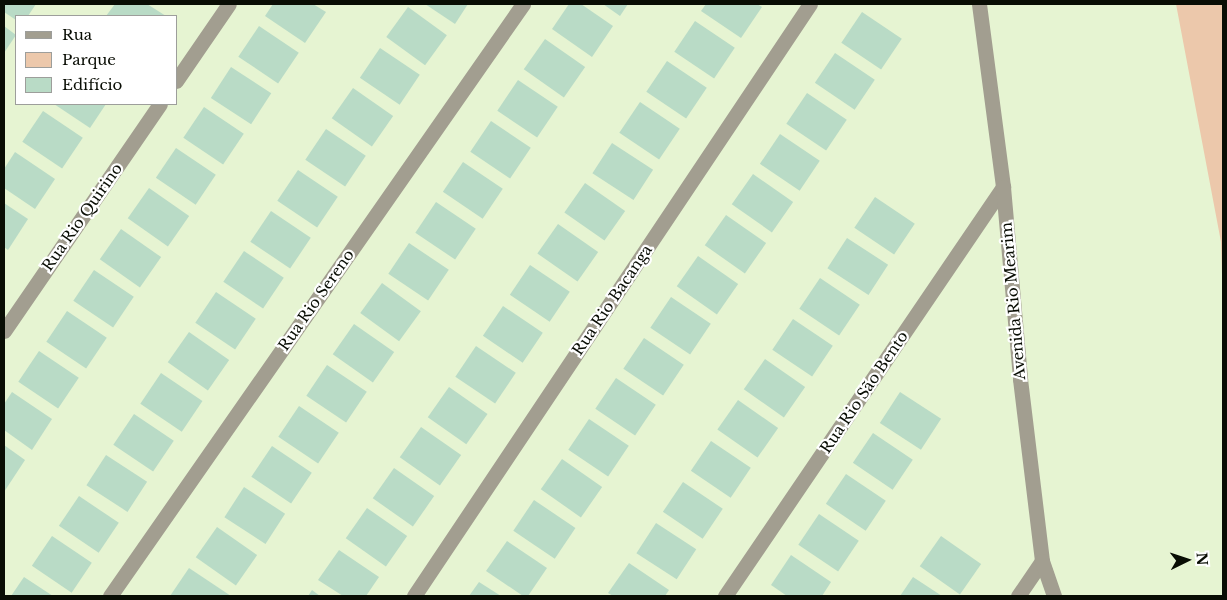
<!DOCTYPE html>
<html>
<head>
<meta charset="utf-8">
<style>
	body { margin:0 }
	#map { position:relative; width:1227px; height:600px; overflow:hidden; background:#e6f4d2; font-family:"Libre Baskerville",serif }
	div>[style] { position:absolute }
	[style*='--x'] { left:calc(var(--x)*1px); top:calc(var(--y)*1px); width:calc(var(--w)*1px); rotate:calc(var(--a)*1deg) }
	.green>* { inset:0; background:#ecc8ab }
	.building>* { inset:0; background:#b9dbc6; transform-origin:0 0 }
	.minor>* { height:15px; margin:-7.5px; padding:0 7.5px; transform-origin:7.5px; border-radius:7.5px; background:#a29e90 }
	.tertiary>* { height:15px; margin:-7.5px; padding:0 7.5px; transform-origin:7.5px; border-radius:7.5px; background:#a29e90 }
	span { translate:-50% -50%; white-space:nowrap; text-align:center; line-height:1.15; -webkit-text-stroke:4.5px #fff; paint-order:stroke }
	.street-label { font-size:15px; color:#090d04 }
	.frame { position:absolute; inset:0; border:5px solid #090d04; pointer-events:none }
	.legend { position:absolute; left:15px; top:15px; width:162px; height:90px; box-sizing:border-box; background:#fff; border:1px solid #9d9e9b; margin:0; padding:6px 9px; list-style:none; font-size:15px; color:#090d04 }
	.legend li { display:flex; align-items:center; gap:10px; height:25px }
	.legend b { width:25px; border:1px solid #9d9e9b }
	.north { position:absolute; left:1162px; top:535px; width:50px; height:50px; -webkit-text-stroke:4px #fff; paint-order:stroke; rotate:86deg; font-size:14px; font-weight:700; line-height:20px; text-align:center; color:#090d04 }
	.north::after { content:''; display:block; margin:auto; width:18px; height:22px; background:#090d04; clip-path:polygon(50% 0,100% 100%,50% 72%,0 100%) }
</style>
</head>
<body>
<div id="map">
	<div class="green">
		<i style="clip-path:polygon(1176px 4px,1223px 4px,1223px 308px,1221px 242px)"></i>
	</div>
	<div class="building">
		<i style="clip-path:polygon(4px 4px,36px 4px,28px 16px,16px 16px,16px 20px,4px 12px)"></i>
		<i style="clip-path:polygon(115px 4px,147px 4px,166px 16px,106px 16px)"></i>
		<i style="clip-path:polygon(273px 4px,313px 4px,326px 12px,305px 43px,265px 16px)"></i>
		<i style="clip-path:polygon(425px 4px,468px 4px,455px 24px)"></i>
		<i style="clip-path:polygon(569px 4px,581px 4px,613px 26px,592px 57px,552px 29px)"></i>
		<i style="clip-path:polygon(603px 4px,628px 4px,620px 16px)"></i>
		<i style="clip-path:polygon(706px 4px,757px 4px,762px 7px,741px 38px,701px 11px)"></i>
		<i style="left:408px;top:7px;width:48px;height:37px;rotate:36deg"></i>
		<i style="left:862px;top:12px;width:48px;height:37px;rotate:34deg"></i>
		<i style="left:695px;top:21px;width:48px;height:37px;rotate:34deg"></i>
		<i style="clip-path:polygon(4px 26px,16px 35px,4px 53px)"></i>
		<i style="left:259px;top:26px;width:48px;height:37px;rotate:34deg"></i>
		<i style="left:545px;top:39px;width:49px;height:37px;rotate:35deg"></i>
		<i style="left:380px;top:48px;width:48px;height:36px;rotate:34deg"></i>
		<i style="left:835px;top:53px;width:48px;height:36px;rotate:34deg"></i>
		<i style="left:667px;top:61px;width:48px;height:37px;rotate:34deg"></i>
		<i style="left:231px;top:67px;width:48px;height:37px;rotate:33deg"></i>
		<i style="left:518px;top:80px;width:48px;height:37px;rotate:34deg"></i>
		<i style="left:353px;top:88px;width:49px;height:37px;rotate:35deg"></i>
		<i style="left:807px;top:93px;width:48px;height:37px;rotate:34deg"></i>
		<i style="left:640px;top:102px;width:48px;height:37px;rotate:34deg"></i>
		<i style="clip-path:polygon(54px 104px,106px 104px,90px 128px)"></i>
		<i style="left:204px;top:107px;width:48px;height:37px;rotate:34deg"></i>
		<i style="left:43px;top:111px;width:48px;height:37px;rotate:34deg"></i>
		<i style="left:491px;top:121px;width:48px;height:37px;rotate:34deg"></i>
		<i style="left:326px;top:129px;width:48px;height:37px;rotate:34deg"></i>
		<i style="left:780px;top:134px;width:48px;height:36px;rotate:34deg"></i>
		<i style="left:612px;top:143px;width:49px;height:36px;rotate:33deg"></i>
		<i style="left:176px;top:148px;width:48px;height:36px;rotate:34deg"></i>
		<i style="clip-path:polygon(15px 152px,55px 179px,35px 209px,4px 188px,4px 169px)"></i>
		<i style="left:463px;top:162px;width:48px;height:36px;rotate:34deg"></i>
		<i style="left:298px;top:170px;width:48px;height:37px;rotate:34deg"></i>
		<i style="left:753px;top:174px;width:49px;height:37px;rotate:35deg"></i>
		<i style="left:585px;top:183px;width:49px;height:36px;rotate:35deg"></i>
		<i style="left:149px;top:188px;width:49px;height:37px;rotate:35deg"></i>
		<i style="left:875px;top:197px;width:48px;height:37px;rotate:34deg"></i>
		<i style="left:436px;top:202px;width:48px;height:37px;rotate:34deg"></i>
		<i style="clip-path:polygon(4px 203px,28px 219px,8px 250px,4px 247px)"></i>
		<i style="left:271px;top:211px;width:48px;height:37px;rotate:34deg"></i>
		<i style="left:726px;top:215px;width:49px;height:37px;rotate:35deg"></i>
		<i style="left:558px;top:224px;width:49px;height:36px;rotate:35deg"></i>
		<i style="left:121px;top:229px;width:49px;height:37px;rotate:35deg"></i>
		<i style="left:847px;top:238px;width:49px;height:36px;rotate:33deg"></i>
		<i style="left:409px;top:243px;width:48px;height:37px;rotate:34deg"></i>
		<i style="left:244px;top:251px;width:48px;height:37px;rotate:34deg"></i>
		<i style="left:698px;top:256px;width:49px;height:37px;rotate:35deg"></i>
		<i style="left:530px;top:265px;width:48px;height:36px;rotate:34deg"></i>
		<i style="left:94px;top:270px;width:48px;height:37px;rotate:34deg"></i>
		<i style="left:820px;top:278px;width:48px;height:37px;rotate:34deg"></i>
		<i style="left:382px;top:283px;width:48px;height:37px;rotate:36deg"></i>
		<i style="left:216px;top:292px;width:48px;height:37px;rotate:34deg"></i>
		<i style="left:671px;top:297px;width:48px;height:37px;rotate:34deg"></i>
		<i style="left:503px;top:306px;width:48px;height:36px;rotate:34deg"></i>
		<i style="left:67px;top:311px;width:48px;height:37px;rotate:34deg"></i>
		<i style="left:793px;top:319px;width:48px;height:37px;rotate:34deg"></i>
		<i style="left:354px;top:324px;width:49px;height:37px;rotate:35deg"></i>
		<i style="left:189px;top:332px;width:49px;height:37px;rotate:35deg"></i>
		<i style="left:644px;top:338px;width:48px;height:37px;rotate:34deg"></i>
		<i style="left:476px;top:346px;width:48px;height:37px;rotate:34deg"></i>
		<i style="left:39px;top:351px;width:48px;height:37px;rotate:34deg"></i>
		<i style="left:765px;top:359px;width:49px;height:37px;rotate:35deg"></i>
		<i style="left:327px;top:365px;width:48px;height:37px;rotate:34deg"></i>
		<i style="left:161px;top:373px;width:50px;height:37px;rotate:34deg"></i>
		<i style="left:616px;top:378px;width:48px;height:37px;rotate:34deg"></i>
		<i style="left:449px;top:387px;width:47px;height:37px;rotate:35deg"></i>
		<i style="clip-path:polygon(12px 392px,52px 419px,32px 450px,4px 430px,4px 404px)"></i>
		<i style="left:900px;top:392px;width:49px;height:37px;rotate:33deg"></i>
		<i style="left:738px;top:400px;width:49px;height:36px;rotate:35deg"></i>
		<i style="left:299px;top:406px;width:48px;height:37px;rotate:34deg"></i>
		<i style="left:134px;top:414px;width:48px;height:37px;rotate:34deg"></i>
		<i style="left:589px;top:419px;width:48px;height:37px;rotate:34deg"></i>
		<i style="left:421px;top:427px;width:49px;height:37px;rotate:35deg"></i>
		<i style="left:873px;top:433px;width:48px;height:36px;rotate:34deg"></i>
		<i style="left:711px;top:441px;width:48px;height:36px;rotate:34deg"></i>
		<i style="clip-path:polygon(4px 445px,25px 460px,4px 492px)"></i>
		<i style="left:272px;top:446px;width:48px;height:37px;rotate:34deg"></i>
		<i style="left:106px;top:455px;width:49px;height:36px;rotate:33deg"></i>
		<i style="left:562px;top:459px;width:49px;height:37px;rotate:35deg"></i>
		<i style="left:394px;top:468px;width:49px;height:37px;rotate:35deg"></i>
		<i style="left:846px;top:474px;width:48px;height:36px;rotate:34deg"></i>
		<i style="left:683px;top:482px;width:48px;height:36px;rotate:34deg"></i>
		<i style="left:244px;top:487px;width:49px;height:36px;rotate:33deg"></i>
		<i style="left:79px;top:496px;width:48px;height:36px;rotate:34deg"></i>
		<i style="left:534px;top:500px;width:50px;height:37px;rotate:34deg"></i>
		<i style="left:367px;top:508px;width:49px;height:37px;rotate:35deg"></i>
		<i style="left:819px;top:514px;width:48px;height:37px;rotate:34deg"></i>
		<i style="left:656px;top:523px;width:48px;height:36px;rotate:33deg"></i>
		<i style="left:217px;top:527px;width:49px;height:37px;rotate:35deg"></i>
		<i style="left:52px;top:536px;width:48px;height:36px;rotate:34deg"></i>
		<i style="left:941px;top:536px;width:49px;height:37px;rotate:35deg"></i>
		<i style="clip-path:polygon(507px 541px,547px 568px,528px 596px,523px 596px,486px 571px)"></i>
		<i style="clip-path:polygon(339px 550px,379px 577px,366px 596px,343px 596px,318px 580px)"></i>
		<i style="clip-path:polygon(791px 555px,831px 582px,822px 596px,787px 596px,771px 585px)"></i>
		<i style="clip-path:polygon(629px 563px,669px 590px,665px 596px,613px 596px,608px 593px)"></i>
		<i style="clip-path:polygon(189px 568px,231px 596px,170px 596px)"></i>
		<i style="clip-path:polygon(24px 577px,53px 596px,11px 596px)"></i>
		<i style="clip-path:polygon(913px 577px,942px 596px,900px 596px)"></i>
		<i style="clip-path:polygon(479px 582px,501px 596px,469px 596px)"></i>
		<i style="clip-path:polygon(312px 590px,320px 596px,308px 596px)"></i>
	</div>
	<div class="minor">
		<i style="--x:176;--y:81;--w:93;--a:-55.5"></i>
		<i style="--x:4;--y:331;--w:275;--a:-55.5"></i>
		<i style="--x:110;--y:596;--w:722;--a:-55.1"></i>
		<i style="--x:414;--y:596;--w:712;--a:-56.22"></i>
		<i style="--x:725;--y:596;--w:495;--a:-55.8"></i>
		<i style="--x:1018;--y:596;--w:42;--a:-55.6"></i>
	</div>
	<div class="tertiary">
		<i style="--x:979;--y:4;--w:185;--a:82.5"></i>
		<i style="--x:1003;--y:187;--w:193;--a:84.9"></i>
		<i style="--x:1020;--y:379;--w:183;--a:83.1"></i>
		<i style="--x:1042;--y:561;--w:37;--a:71"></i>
	</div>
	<div class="street-label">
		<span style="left:82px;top:217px;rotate:-55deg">Rua Rio Quirino</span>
		<span style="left:316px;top:300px;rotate:-55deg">Rua Rio Sereno</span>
		<span style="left:612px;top:300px;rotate:-56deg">Rua Rio Bacanga</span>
		<span style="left:1013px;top:301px;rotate:-95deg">Avenida Rio Mearim</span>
		<span style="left:864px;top:392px;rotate:-56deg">Rua Rio São Bento</span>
	</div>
	<div class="frame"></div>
	<ul class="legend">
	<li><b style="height:6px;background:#a29e90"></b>Rua</li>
	<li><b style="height:14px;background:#ecc8ab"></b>Parque</li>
	<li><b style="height:14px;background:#b9dbc6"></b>Edifício</li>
	</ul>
	<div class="north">N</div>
</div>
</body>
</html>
